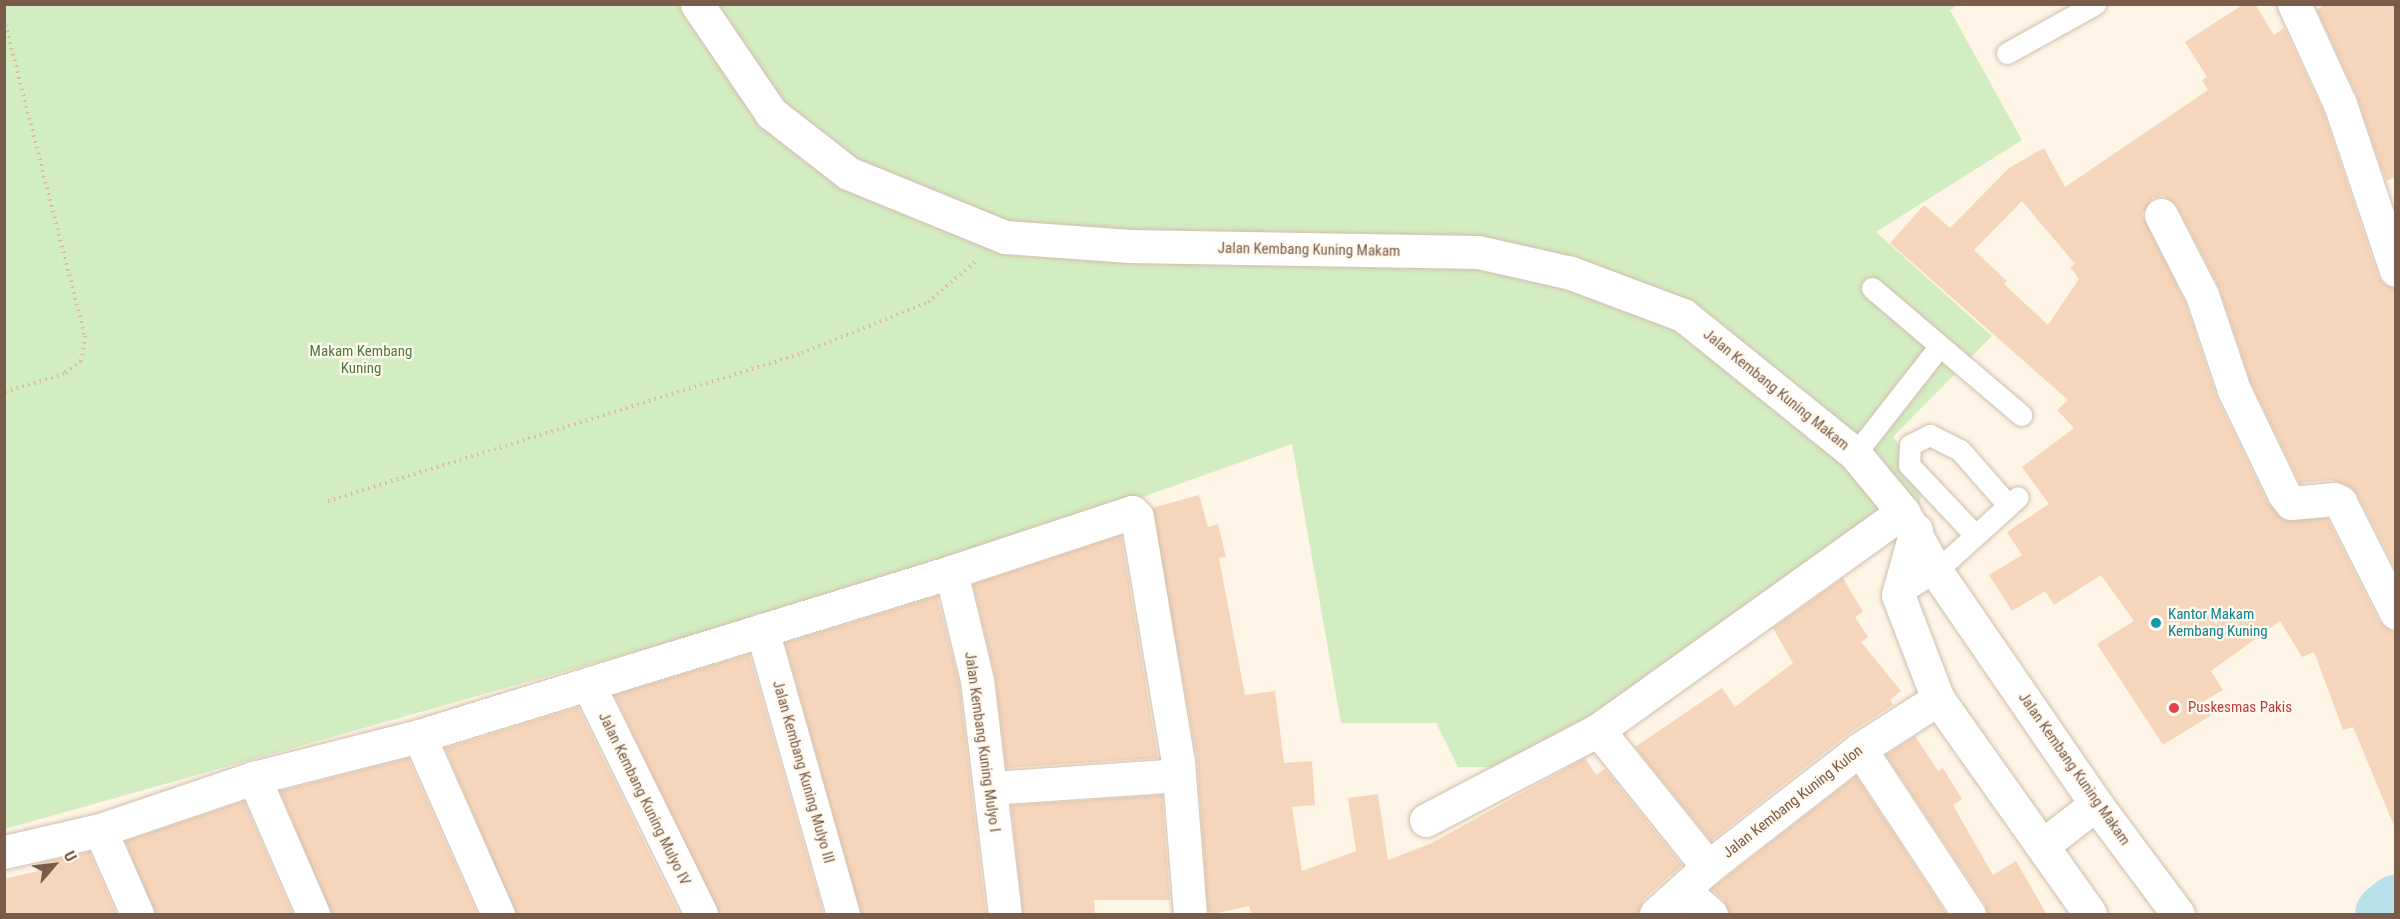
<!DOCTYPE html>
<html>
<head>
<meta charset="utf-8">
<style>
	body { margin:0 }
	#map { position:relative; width:2400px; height:919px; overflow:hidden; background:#fef5e6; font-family:"Roboto Condensed",sans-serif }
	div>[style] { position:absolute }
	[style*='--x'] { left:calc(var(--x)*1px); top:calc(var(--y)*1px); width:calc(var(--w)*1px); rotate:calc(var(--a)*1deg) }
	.green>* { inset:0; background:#d3edc3 }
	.river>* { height:63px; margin:-31.5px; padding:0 31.5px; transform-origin:31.5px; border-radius:31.5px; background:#b9e1e9 }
	.building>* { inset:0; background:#f5d5bc }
	.path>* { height:4px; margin-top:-2px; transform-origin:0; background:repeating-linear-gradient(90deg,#dbb89e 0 1.5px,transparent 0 6px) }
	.roads { filter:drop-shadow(0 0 2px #d0bdab) drop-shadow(0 0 2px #d0bdab) }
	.service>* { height:21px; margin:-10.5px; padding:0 10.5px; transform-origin:10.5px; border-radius:10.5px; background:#fff }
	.minor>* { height:33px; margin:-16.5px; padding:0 16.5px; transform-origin:16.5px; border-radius:16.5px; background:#fff }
	.tertiary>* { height:33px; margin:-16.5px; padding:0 16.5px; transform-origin:16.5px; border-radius:16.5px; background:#fff }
	.dots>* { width:16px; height:16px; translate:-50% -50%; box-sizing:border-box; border:3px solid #fff9ee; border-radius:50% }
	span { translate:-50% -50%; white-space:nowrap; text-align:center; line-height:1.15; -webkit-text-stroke:4.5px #fff9ee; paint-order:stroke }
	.street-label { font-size:15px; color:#795c49 }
	.park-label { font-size:15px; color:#4c7a3d }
	.culture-label { font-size:15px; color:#0d838f }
	.left { translate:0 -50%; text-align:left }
	.health-label { font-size:15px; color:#be3a42 }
	.frame { position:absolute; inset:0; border:6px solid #795c49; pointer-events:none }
	.north { position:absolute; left:24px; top:835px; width:60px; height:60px; -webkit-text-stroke:4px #fff9ee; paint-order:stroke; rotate:62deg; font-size:16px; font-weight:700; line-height:24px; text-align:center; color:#795c49 }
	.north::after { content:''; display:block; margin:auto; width:21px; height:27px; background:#795c49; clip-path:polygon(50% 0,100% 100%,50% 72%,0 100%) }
</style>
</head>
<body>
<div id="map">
	<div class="green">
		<i style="clip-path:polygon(5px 5px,1958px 5px,1950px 10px,2022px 140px,1876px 232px,1992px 336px,1893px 437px,1923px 476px,1919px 511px,1516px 767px,1458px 767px,1436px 723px,1341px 723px,1292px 444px,982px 554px,5px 829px)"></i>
	</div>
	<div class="river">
		<i style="--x:2386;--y:914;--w:13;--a:-39"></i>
	</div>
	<div class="building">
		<i style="clip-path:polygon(evenodd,2244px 4px,2255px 4px,2274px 35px,2284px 28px,2323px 111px,2378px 276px,2384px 284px,2395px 288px,2396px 570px,2357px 494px,2349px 486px,2332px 480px,2300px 483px,2251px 383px,2219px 287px,2177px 206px,2163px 196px,2153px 198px,2142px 215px,2185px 302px,2217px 398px,2267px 502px,2284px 520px,2327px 518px,2379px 621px,2396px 634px,2395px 828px,2353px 727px,2343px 730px,2314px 652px,2302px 657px,2280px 621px,2211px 671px,2223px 690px,2204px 701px,2213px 714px,2163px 745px,2097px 644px,2134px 621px,2101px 575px,2054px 605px,2045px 591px,2012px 611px,1989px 575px,2022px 555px,2007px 532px,2049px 504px,2022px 467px,2074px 428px,2057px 410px,2068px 400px,1890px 243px,1924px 205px,1950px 228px,2009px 168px,2044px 148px,2065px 187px,2208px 90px,2202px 80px,2207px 77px,2185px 42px,2244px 4px,2022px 201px,2075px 264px,2070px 267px,2079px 279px,2048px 325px,2004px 284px,2007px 281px,1974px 250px,2022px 201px)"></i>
		<i style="clip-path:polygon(2325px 4px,2396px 4px,2396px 177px,2386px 181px,2357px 96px,2317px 10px)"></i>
		<i style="clip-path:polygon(1199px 495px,1208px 527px,1218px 524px,1226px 557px,1219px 558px,1245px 695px,1275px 691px,1284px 763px,1312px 761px,1315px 805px,1292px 807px,1302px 871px,1356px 851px,1348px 798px,1378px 794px,1388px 860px,1432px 843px,1585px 758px,1596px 775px,1605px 769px,1682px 865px,1643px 900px,1638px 915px,1252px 915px,1249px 906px,1208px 915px,1197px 759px,1152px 508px)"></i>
		<i style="clip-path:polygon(1121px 535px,1158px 758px,1006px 768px,995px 676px,973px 584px)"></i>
		<i style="clip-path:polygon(1843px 578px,1863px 612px,1855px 617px,1868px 637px,1861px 642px,1901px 691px,1890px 700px,1893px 705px,1848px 734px,1711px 841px,1635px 747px,1722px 688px,1735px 707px,1793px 663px,1773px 628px)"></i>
		<i style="clip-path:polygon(937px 596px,959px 683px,986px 915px,861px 915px,785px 643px)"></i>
		<i style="clip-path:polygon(749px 654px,824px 915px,720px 915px,614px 695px)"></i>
		<i style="clip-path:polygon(578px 707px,680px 915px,516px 915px,445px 748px)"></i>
		<i style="clip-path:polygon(1915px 736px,1938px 771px,1943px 768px,1962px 799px,1953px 805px,1993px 875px,2016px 861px,2047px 915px,1987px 915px,1985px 904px,1886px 755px)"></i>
		<i style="clip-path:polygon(408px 758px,478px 915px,331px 915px,280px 791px)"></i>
		<i style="clip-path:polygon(1856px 776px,1947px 915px,1729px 915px,1724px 900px,1711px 889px)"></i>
		<i style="clip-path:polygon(1162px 795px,1170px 900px,1094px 900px,1095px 915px,1023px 915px,1011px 805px)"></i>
		<i style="clip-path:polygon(244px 801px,293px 915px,155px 915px,125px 841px)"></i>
		<i style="clip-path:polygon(89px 852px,117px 915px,4px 915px,4px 879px,38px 871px,36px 865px,44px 862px)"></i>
	</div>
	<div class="path">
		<i style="--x:4;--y:19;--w:327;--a:75.7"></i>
		<i style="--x:85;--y:336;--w:25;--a:99"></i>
		<i style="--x:81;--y:361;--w:21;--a:143"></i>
		<i style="--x:64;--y:374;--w:63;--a:163.3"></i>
		<i style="--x:328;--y:501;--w:497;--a:-17.3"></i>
		<i style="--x:802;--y:353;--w:136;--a:-22"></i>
		<i style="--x:928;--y:302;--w:62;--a:-40.4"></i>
	</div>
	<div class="roads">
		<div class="service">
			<i style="--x:2007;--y:53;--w:101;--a:-29.1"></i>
			<i style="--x:1872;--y:288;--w:196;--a:40.4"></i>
			<i style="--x:1855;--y:454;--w:135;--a:-51.9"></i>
			<i style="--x:1975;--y:535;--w:96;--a:-133.3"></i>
			<i style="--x:1909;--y:465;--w:20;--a:-87"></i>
			<i style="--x:1910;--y:445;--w:22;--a:-27"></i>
			<i style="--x:1930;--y:435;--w:34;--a:27"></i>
			<i style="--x:1960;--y:450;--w:73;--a:48.9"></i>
			<i style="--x:1898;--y:595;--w:45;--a:-32.3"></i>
			<i style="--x:1936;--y:571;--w:110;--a:-42.1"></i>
		</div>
		<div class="minor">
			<i style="--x:2294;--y:4;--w:110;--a:65.3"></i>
			<i style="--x:2340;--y:104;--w:175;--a:71.4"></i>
			<i style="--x:2161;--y:215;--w:90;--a:62.9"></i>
			<i style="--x:2202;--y:295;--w:100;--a:71.4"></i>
			<i style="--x:2234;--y:390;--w:115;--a:64.3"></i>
			<i style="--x:2284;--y:494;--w:11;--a:52"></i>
			<i style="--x:2291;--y:503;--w:43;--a:-5.3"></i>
			<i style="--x:2334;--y:499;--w:7;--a:27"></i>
			<i style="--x:2340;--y:502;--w:124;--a:63.2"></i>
			<i style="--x:951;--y:572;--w:111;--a:76.5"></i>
			<i style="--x:977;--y:680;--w:236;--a:83.2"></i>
			<i style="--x:762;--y:630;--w:295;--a:74.1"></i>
			<i style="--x:588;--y:684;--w:256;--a:63.8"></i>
			<i style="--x:1598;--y:730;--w:176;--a:51.2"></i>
			<i style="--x:419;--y:736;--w:195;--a:66.1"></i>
			<i style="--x:1860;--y:749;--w:198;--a:56.6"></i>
			<i style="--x:254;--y:778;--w:148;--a:66.5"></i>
			<i style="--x:990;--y:788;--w:189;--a:-3.9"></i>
			<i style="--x:1426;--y:820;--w:194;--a:-27.6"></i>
			<i style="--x:1598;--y:730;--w:375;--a:-35.6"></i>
			<i style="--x:100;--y:830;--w:92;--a:66.2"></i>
			<i style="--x:4;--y:852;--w:98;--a:-12.9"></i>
			<i style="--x:100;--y:830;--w:163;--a:-18.7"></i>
			<i style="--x:254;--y:778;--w:170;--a:-14.3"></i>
			<i style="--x:419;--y:736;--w:557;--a:-17.13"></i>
			<i style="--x:951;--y:572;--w:191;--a:-18.3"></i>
			<i style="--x:1132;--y:512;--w:7;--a:45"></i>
			<i style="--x:1137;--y:517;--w:248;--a:80.5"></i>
			<i style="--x:1178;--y:762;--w:152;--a:85.5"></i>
			<i style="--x:1683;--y:890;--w:37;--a:41"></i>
			<i style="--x:1656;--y:914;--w:70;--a:-42.1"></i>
			<i style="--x:1708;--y:867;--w:192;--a:-37.8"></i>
			<i style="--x:1860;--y:749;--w:93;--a:-32.7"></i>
		</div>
		<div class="tertiary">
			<i style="--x:697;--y:4;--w:132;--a:55.8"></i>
			<i style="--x:771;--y:113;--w:98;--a:37.9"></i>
			<i style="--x:848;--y:173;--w:170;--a:22.2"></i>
			<i style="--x:1005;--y:237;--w:125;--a:4.1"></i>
			<i style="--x:1130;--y:246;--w:348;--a:1"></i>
			<i style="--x:1478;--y:252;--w:95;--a:12.7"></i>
			<i style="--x:1571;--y:273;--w:120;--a:20.6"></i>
			<i style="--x:1683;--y:315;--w:221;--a:38.9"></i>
			<i style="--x:1855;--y:454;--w:75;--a:50.4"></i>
			<i style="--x:1903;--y:512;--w:68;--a:60.8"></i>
			<i style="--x:1936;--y:571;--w:283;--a:55.5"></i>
			<i style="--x:2096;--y:804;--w:137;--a:53.3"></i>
			<i style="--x:1916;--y:530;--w:67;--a:105.5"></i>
			<i style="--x:1898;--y:595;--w:111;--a:69"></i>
			<i style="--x:1938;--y:699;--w:263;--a:54.7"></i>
			<i style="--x:2043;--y:845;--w:67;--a:-37.7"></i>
		</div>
	</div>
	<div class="dots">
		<i style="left:2156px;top:623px;background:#0f9aa8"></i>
		<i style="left:2174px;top:708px;background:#e0444e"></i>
	</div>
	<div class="street-label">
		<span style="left:1309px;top:250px;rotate:1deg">Jalan Kembang Kuning Makam</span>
		<span style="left:1776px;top:390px;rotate:39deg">Jalan Kembang Kuning Makam</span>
		<span style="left:982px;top:742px;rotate:82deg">Jalan Kembang Kuning Mulyo I</span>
		<span style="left:2074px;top:769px;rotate:55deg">Jalan Kembang Kuning Makam</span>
		<span style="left:803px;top:772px;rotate:74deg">Jalan Kembang Kuning Mulyo III</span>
		<span style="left:644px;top:799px;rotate:64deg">Jalan Kembang Kuning Mulyo IV</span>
		<span style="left:1793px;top:802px;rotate:-38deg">Jalan Kembang Kuning Kulon</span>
	</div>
	<div class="park-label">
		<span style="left:361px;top:360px">Makam Kembang<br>Kuning</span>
	</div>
	<div class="culture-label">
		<span class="left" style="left:2168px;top:623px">Kantor Makam<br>Kembang Kuning</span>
	</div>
	<div class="health-label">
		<span class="left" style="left:2188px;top:708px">Puskesmas Pakis</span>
	</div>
	<div class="frame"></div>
	<div class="north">U</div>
</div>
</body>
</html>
